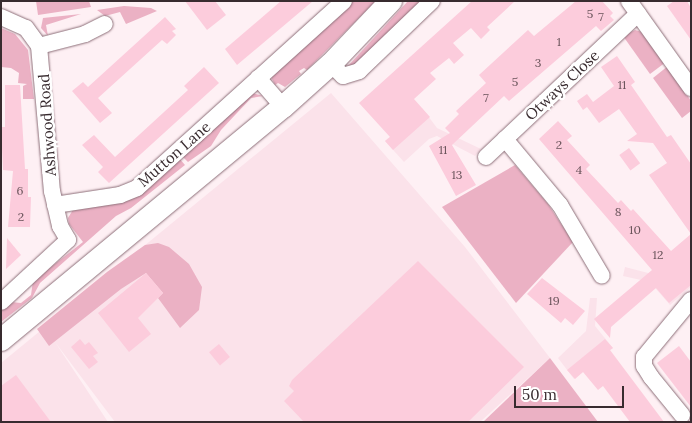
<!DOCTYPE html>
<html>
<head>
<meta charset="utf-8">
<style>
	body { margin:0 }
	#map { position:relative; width:692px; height:423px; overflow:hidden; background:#fef0f4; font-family:Lora,serif }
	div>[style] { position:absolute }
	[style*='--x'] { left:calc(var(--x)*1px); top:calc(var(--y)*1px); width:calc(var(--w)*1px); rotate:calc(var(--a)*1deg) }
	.built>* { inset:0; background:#fbe2ea }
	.green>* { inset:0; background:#ebb1c4 }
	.building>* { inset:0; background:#fcccdc; transform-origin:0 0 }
	.roads { filter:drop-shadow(0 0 1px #8d6f79) drop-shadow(0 0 1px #8d6f79) }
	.street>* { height:16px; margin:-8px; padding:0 8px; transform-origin:8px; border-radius:8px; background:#fff }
	.secondary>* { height:22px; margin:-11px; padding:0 11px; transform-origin:11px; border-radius:11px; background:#fff }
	span { translate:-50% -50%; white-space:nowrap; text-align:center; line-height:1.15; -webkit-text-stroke:5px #fff; paint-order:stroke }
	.number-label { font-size:12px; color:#69535a }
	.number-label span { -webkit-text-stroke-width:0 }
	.street-label { font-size:15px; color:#382b2f }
	.frame { position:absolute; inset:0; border:2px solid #382b2f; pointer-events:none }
	.scale { position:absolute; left:514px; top:386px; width:110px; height:22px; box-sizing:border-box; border:2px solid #382b2f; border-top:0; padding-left:6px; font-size:15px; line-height:18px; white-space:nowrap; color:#382b2f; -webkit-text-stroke:4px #fff; paint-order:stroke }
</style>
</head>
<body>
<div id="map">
	<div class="built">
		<i style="clip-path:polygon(331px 93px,465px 247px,550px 358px,480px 422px,115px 422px,55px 342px,108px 422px,1px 422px,1px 363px)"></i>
		<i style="clip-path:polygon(422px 108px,437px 128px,481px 149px,475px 156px,437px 136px,429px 139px,404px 162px,385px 141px)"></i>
		<i style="clip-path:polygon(691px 251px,691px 287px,670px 305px,650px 282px,623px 276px,625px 267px,652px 274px)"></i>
		<i style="clip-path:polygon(590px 298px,597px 298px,595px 326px,613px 348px,574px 379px,558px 358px,586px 331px)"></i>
	</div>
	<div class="green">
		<i style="clip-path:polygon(36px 1px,89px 1px,91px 7px,38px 15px)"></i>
		<i style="clip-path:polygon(353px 1px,376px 1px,307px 70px,304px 68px,299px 71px,301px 74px,285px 87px,278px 83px,275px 85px,271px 77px,273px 73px)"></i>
		<i style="clip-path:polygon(408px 1px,423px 1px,354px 67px,347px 67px)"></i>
		<i style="clip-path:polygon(124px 6px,151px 8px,157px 11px,126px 24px,120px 12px,105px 16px,97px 10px)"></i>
		<i style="clip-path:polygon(81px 14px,46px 25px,48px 36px,41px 28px,43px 18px)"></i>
		<i style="clip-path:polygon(1px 28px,15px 34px,28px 50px,34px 99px,23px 99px,23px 86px,27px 84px,18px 83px,19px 73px,11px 68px,1px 67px)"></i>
		<i style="clip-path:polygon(635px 30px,646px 33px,666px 62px,650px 74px,623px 36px)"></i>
		<i style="clip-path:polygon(668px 66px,691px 101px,691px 111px,682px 118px,653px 78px)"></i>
		<i style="clip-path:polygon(252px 93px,263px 96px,251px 98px,221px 130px,211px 146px,188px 162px,183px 157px)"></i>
		<i style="clip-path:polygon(178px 157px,185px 165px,131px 208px,116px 216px,40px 283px,32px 298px,1px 322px,1px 309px,11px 302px,21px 303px,31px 295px,33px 281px,83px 242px,69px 224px,68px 218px,74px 208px,123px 201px)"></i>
		<i style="clip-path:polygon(515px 165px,548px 204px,573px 242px,516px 303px,442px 207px)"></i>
		<i style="clip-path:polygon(158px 243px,169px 247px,189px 264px,202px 287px,199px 310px,180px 328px,158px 298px,163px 293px,146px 273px,121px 289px,49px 346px,37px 329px,107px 272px,145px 245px)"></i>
		<i style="clip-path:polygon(550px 358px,598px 422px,483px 422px)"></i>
	</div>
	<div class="building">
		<i style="clip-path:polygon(185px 1px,215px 1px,226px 15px,207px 30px)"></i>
		<i style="clip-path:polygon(281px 1px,313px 1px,237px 65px,225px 49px)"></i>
		<i style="clip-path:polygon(472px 1px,515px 1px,487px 27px,490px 30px,481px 39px,471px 28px,453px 43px,464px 55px,454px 64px,449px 58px,430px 73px,436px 79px,414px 99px,430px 117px,393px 150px,385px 141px,390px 137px,359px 103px)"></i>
		<i style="clip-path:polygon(576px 1px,602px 1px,613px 13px,610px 16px,614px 20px,601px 31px,596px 26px,509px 101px,504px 96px,452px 145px,476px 185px,456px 196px,429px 146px,450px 133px,445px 128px,459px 114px,456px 111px,486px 83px,479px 75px,528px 30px,534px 36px)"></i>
		<i style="clip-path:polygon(674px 1px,687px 1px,691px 8px,691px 40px,667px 6px)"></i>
		<i style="clip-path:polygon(165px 17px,176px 29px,172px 31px,176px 35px,167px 44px,162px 40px,98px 98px,112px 113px,100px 123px,72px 91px,83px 82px,88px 87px)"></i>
		<i style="clip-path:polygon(617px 56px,635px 82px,631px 85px,667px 137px,671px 135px,691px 164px,691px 234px,649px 175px,667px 163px,653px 143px,627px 141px,637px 134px,619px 109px,599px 123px,587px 107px,583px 110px,577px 101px,587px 94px,593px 102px,614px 86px,601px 67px)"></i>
		<i style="clip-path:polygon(204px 67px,219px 83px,109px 183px,98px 172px,103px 167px,82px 145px,94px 135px,115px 157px,188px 90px,184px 86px)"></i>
		<i style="clip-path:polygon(5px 85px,20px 85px,25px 169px,28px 169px,28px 197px,31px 197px,30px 227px,8px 227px,13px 171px,3px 170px,1px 127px,5px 127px)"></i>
		<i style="clip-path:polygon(558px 121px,572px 136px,567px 140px,590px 165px,586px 169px,618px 203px,621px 200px,631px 211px,633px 209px,671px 251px,691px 234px,691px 285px,669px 303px,656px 288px,611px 327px,610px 338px,594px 319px,652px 270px,539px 139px)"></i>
		<i style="left:629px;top:148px;width:19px;height:12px;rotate:54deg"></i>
		<i style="clip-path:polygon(7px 238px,21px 255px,6px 269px)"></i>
		<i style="clip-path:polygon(418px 261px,524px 367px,468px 422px,304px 422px,284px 401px,294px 391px,289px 386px,292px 380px)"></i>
		<i style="clip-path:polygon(146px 273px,163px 293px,138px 318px,151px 334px,129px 352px,98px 313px)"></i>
		<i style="clip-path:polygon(542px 278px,585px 311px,573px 325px,565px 318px,561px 323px,527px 294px)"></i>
		<i style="clip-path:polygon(80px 339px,85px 345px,89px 342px,98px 353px,93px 356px,98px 362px,89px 369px,71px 347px)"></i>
		<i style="clip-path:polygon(605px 339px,613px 348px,610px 350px,664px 422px,630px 422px,603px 386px,598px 390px,583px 372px,575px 379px,567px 370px)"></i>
		<i style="left:219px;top:344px;width:17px;height:13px;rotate:50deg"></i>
		<i style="clip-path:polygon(679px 346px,691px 362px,691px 407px,657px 363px)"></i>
		<i style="clip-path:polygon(16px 375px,51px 422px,1px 422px,1px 386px)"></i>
	</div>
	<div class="roads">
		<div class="street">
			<i style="--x:629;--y:1;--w:107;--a:54.5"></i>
			<i style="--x:1;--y:17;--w:27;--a:24"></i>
			<i style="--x:26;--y:28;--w:22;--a:54"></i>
			<i style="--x:39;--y:46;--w:146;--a:84.9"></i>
			<i style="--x:52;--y:191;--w:36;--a:77"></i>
			<i style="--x:60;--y:226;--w:16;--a:60"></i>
			<i style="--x:68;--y:240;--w:91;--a:137.2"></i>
			<i style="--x:39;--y:46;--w:48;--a:-14.6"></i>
			<i style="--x:85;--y:34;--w:22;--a:-27"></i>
			<i style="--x:331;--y:64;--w:17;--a:45"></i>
			<i style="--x:343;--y:76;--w:17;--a:-17"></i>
			<i style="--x:359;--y:71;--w:101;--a:-43.8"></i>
			<i style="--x:258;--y:78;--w:38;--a:49"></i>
			<i style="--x:505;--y:139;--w:86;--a:50.2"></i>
			<i style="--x:560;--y:205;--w:82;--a:59.4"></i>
			<i style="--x:486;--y:157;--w:209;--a:-43.3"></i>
			<i style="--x:55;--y:205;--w:66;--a:-8.7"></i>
			<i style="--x:120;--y:195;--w:18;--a:-22"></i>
			<i style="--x:137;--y:188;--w:279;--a:-42.1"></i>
			<i style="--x:682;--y:415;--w:49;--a:-129.2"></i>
			<i style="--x:651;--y:377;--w:13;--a:-122"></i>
			<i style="--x:644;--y:366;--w:9;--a:-90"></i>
			<i style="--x:644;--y:357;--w:74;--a:-50.5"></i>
		</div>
		<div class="secondary">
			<i style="--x:1;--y:340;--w:366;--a:-39.6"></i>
			<i style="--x:283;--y:107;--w:64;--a:-41.9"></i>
			<i style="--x:331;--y:64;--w:87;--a:-46.4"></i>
		</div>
	</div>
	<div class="number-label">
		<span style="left:590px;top:14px">5</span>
		<span style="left:601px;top:17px">7</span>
		<span style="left:559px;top:42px">1</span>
		<span style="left:538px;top:63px">3</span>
		<span style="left:515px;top:82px">5</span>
		<span style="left:622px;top:85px">11</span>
		<span style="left:486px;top:98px">7</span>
		<span style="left:559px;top:145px">2</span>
		<span style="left:443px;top:150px">11</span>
		<span style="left:579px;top:170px">4</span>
		<span style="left:457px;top:175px">13</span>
		<span style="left:20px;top:191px">6</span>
		<span style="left:618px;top:212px">8</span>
		<span style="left:21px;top:217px">2</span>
		<span style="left:635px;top:230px">10</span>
		<span style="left:658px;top:255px">12</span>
		<span style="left:554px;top:301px">19</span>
	</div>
	<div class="street-label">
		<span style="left:562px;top:85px;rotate:-43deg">Otways Close</span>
		<span style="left:47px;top:125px;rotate:-94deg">Ashwood Road</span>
		<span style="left:174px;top:154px;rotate:-41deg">Mutton Lane</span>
	</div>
	<div class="frame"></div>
	<div class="scale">50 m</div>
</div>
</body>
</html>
